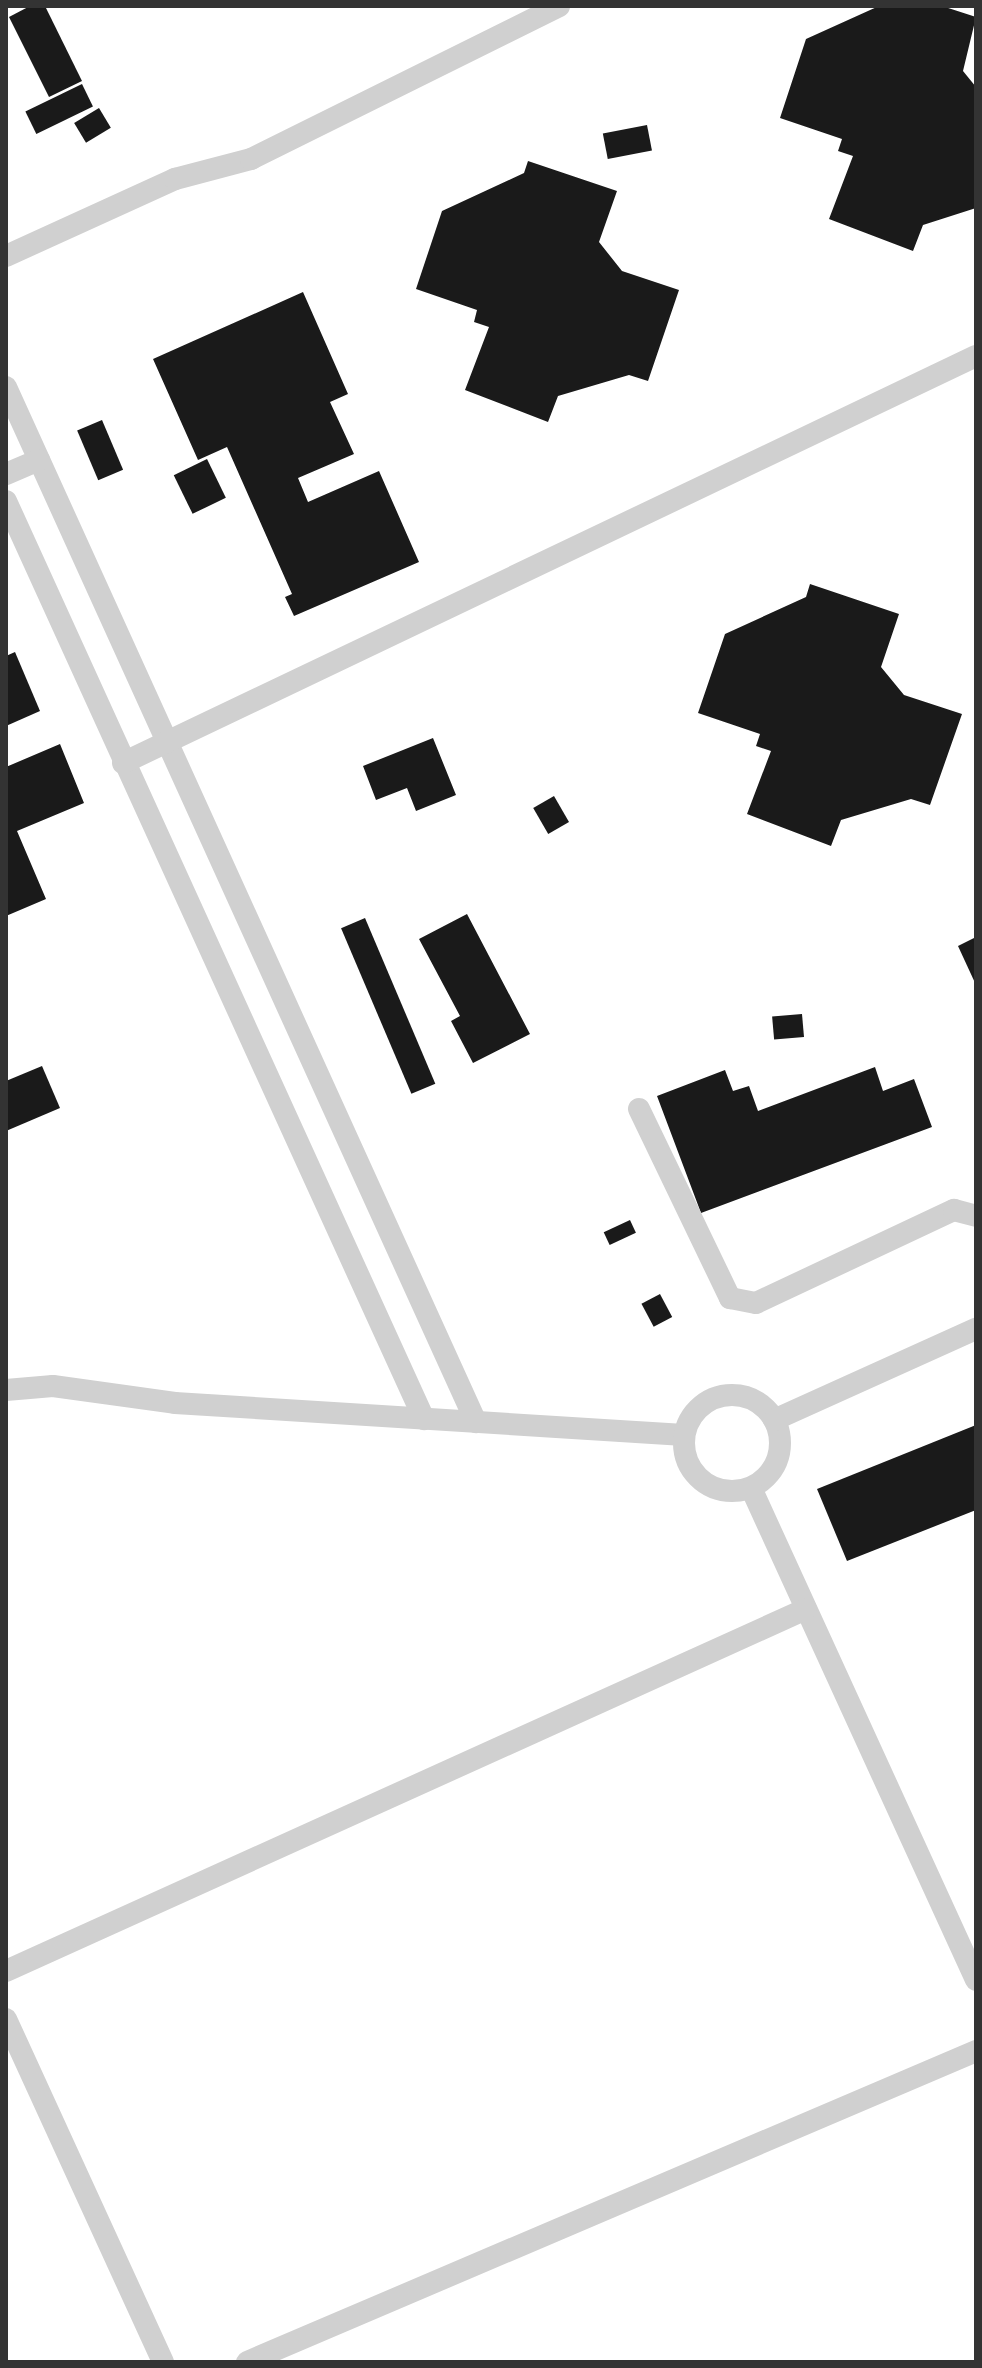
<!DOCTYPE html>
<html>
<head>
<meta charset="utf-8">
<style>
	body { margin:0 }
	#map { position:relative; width:982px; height:2368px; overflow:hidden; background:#fff; font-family:"IBM Plex Sans",sans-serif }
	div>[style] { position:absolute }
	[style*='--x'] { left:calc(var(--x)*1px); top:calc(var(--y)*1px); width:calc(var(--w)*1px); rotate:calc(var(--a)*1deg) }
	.building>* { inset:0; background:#1a1a1a; transform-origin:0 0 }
	.service>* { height:22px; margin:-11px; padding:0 11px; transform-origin:11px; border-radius:11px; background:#d0d0d0 }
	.service>.ring { margin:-11px; padding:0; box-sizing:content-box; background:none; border:22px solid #d0d0d0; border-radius:50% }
	span { translate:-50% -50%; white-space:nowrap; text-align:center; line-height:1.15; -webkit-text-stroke:8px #fff; paint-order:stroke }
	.frame { position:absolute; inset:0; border:8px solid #333; pointer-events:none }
</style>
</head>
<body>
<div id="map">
	<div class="building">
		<i style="clip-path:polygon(30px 6px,45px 6px,82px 81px,49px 97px,9px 17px)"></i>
		<i style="clip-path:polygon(879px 6px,942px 6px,976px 17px,963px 71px,976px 87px,976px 208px,923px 225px,913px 251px,829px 219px,853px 156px,838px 151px,842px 139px,780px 118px,806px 39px)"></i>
		<i style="left:82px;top:84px;width:25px;height:63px;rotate:64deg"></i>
		<i style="left:99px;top:108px;width:23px;height:29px;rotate:59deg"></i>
		<i style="left:647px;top:125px;width:26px;height:45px;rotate:79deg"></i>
		<i style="clip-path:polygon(528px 161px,617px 191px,599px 242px,622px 271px,679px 290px,648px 381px,629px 375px,558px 396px,548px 422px,465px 390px,489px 327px,474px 322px,477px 310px,416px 289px,442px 211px,524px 173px)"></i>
		<i style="clip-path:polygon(303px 292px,348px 394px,330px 402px,354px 454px,298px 478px,308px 502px,379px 471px,419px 562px,294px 616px,285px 597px,292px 594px,227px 447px,198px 460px,153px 359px)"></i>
		<i style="left:102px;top:420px;width:54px;height:27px;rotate:67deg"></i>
		<i style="left:207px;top:459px;width:43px;height:37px;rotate:64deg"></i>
		<i style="clip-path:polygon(810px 584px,899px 614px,881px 667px,904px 695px,962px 714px,930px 805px,911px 799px,841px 820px,831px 846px,747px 814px,771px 751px,756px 746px,760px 734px,698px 713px,725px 634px,806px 597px)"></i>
		<i style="clip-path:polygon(15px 652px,40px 711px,6px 726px,6px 656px)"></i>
		<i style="clip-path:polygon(433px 738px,456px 795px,416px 811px,407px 788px,376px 800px,363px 766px)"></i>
		<i style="clip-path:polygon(60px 744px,84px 803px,17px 831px,46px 899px,6px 916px,6px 767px)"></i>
		<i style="left:554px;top:796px;width:30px;height:24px;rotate:60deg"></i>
		<i style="clip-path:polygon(467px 914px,530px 1034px,473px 1063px,451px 1021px,460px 1016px,419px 939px)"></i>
		<i style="left:365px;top:918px;width:180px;height:26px;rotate:67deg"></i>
		<i style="clip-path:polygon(976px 937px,976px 985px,958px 946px)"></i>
		<i style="left:802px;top:1014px;width:23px;height:30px;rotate:85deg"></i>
		<i style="clip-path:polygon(42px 1066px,60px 1108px,6px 1131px,6px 1081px)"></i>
		<i style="clip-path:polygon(875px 1067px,883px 1091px,914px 1079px,932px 1127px,701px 1213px,657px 1096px,725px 1070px,733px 1091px,749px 1086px,758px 1111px)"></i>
		<i style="left:630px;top:1220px;width:14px;height:29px;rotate:65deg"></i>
		<i style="left:660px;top:1294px;width:26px;height:21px;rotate:62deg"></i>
		<i style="clip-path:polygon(976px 1425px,976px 1510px,847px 1561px,817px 1489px)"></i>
	</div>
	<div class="service">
		<i style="--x:6;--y:256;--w:186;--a:-24.5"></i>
		<i style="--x:175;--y:179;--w:79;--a:-14.7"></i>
		<i style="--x:251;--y:159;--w:344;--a:-26.4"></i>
		<i style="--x:6;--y:387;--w:1137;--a:65.58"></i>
		<i style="--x:6;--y:474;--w:36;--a:-23"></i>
		<i style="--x:6;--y:501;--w:1009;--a:65.52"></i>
		<i style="--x:123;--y:763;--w:945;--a:-25.51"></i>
		<i style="--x:639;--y:1109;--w:210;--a:64.3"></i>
		<i style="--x:730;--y:1298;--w:26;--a:11"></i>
		<i style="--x:756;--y:1303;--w:219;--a:-25.2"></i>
		<i style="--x:954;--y:1210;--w:23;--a:15"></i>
		<i style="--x:6;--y:1390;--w:47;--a:-4.9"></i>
		<i style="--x:53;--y:1386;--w:123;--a:7.9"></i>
		<i style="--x:175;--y:1403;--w:510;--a:3.6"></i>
		<i class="ring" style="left:684px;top:1395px;width:74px;height:74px"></i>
		<i style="--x:774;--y:1420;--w:222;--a:-24.3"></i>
		<i style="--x:751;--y:1488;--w:541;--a:65.42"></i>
		<i style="--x:6;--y:1971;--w:878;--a:-24.35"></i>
		<i style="--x:6;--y:2019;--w:377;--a:65.4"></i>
		<i style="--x:247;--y:2362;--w:793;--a:-23.1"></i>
	</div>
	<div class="frame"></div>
</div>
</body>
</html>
